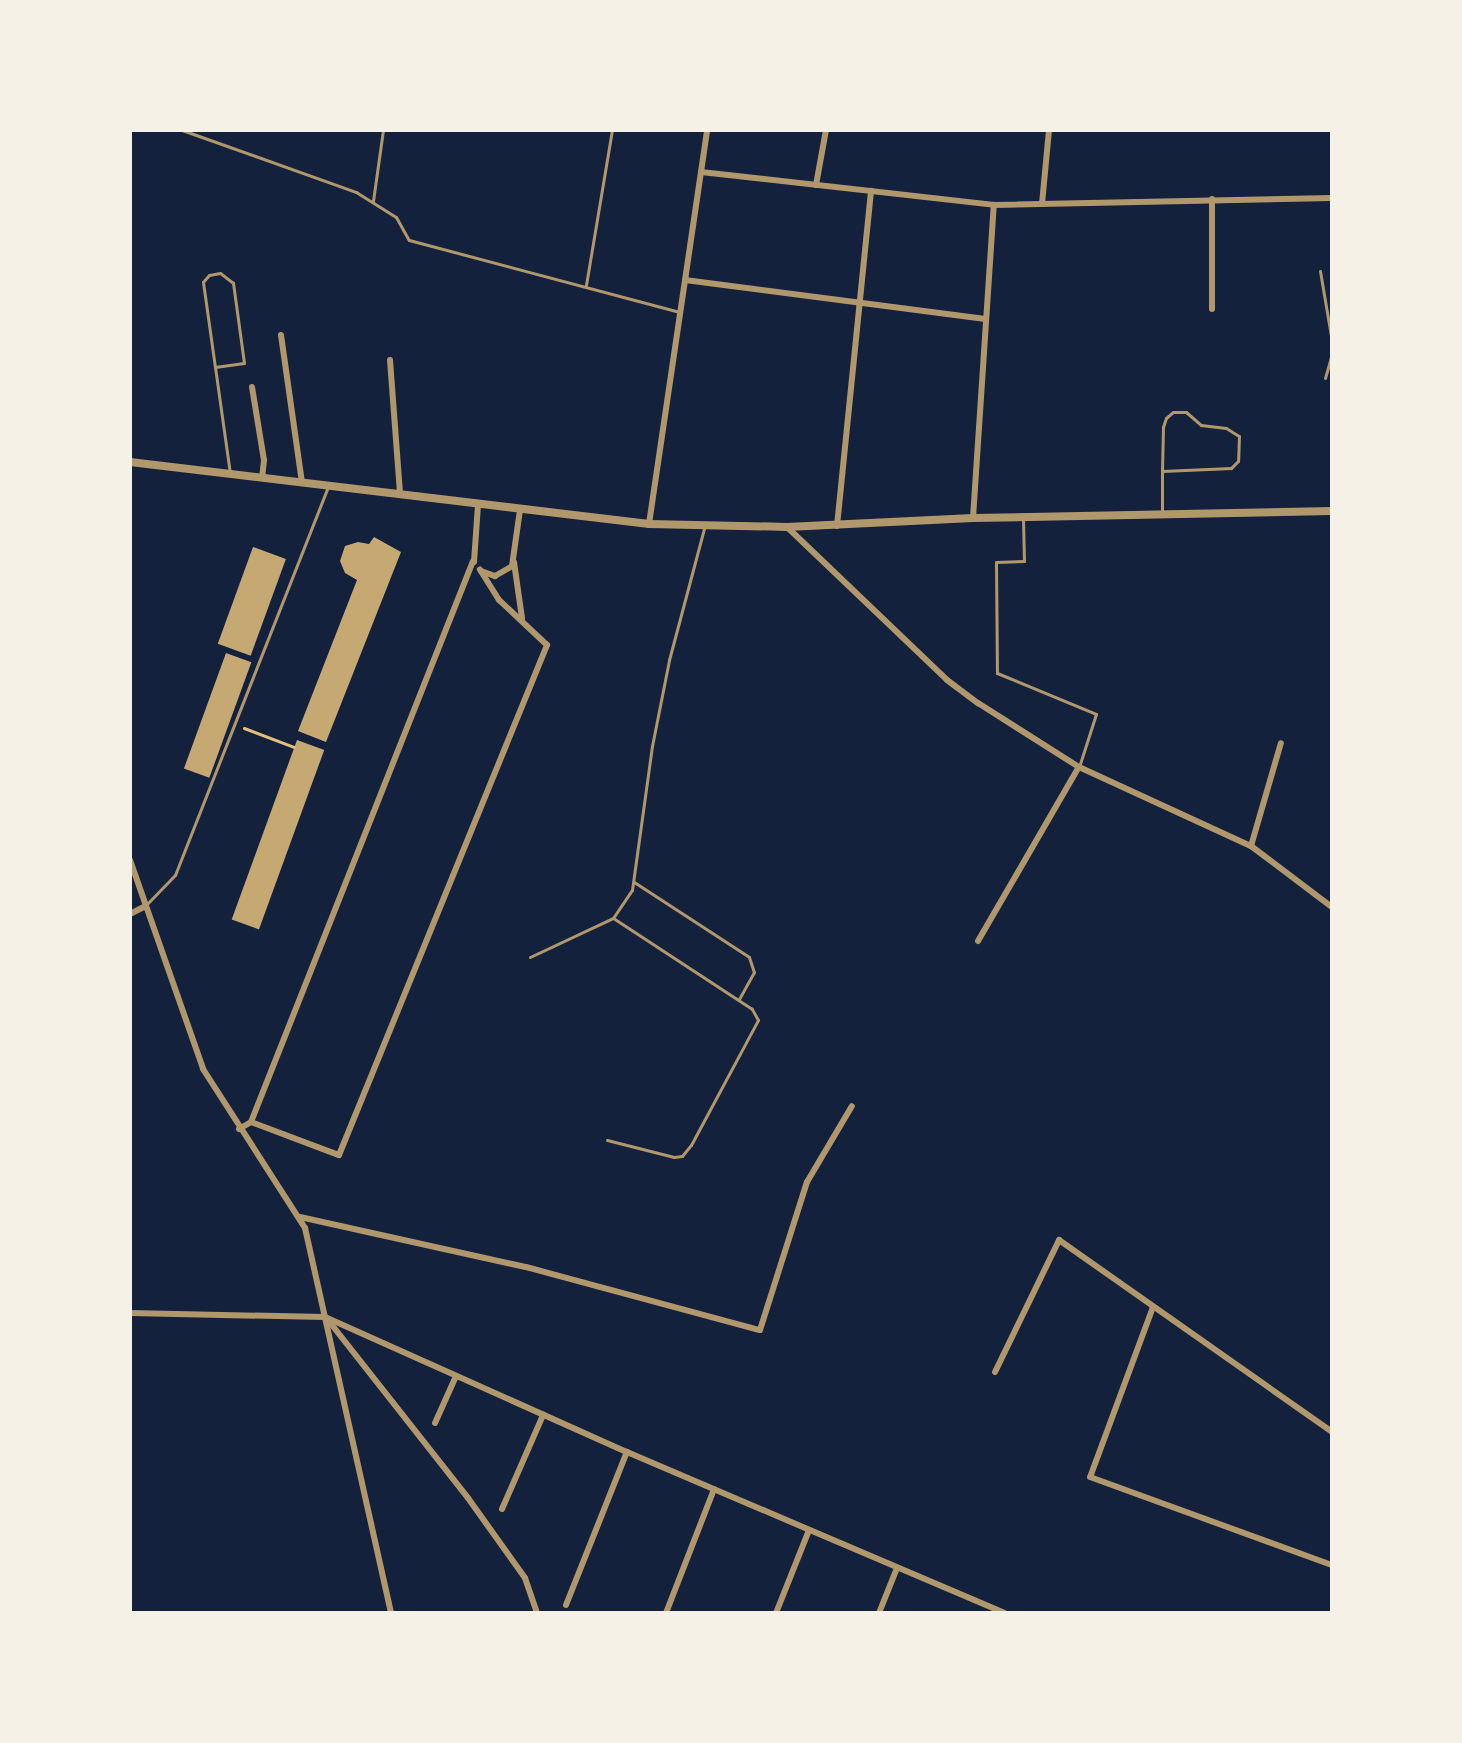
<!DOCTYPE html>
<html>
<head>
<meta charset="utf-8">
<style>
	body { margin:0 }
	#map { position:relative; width:1462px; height:1743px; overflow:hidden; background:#14213d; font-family:"Noto Serif",serif }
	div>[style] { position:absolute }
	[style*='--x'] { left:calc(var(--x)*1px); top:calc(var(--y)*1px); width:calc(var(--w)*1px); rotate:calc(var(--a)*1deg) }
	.building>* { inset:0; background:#c6a872; transform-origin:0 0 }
	.path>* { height:3px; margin:-1.5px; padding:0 1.5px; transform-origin:1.5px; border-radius:1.5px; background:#e5c07b }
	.service>* { height:3px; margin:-1.5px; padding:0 1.5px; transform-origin:1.5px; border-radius:1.5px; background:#b1986c }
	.minor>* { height:6px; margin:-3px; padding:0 3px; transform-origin:3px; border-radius:3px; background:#b1986c }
	.tertiary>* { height:8px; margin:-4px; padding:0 4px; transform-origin:4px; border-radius:4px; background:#b1986c }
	span { translate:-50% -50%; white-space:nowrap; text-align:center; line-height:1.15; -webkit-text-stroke:8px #f6f1e7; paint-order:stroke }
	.frame { position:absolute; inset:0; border:132px solid #f6f1e7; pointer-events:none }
</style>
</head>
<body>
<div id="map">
	<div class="building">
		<i style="clip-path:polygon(374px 537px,401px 552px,326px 742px,298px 731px,357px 580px,345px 573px,340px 561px,345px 546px,358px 542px,369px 544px)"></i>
		<i style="left:253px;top:547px;width:35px;height:103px;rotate:20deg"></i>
		<i style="left:226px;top:653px;width:27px;height:123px;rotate:20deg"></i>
		<i style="left:297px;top:740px;width:29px;height:191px;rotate:20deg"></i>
	</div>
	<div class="path">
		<i style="--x:244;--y:728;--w:53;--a:20.8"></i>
	</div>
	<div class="service">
		<i style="--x:182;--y:130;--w:185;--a:19.6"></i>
		<i style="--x:356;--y:192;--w:47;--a:32"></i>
		<i style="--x:396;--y:217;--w:26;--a:61"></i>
		<i style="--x:409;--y:240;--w:280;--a:14.9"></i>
		<i style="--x:373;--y:201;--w:72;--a:-82"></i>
		<i style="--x:1320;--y:271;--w:72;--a:80.4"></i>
		<i style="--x:586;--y:285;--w:157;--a:-80.5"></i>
		<i style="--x:215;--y:367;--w:29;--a:-8"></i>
		<i style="--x:244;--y:363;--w:81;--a:-97.8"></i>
		<i style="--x:233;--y:283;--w:16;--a:-142"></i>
		<i style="--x:220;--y:273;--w:11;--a:170"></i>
		<i style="--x:209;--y:275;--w:9;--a:131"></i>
		<i style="--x:203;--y:282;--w:86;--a:82"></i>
		<i style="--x:215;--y:367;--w:108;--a:82"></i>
		<i style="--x:1325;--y:378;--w:25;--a:-74"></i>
		<i style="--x:1162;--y:511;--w:40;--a:-90"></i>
		<i style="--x:1162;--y:471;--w:44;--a:-88.7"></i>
		<i style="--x:1163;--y:427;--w:9;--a:-72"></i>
		<i style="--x:1166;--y:418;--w:9;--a:-41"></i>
		<i style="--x:1173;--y:412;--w:13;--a:0"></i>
		<i style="--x:1186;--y:412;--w:20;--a:41"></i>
		<i style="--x:1201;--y:425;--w:25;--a:7"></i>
		<i style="--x:1226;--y:428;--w:15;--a:32"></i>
		<i style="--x:1239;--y:436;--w:25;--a:92"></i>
		<i style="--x:1238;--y:461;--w:10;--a:135"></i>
		<i style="--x:1231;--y:468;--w:69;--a:177.5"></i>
		<i style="--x:1023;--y:518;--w:43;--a:88.7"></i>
		<i style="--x:1024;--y:561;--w:28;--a:178"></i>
		<i style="--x:996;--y:562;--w:111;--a:89.5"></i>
		<i style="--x:997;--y:673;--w:107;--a:22.5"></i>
		<i style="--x:1096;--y:714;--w:56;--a:107.8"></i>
		<i style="--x:634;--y:882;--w:137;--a:33.1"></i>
		<i style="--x:749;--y:957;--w:16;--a:72"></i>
		<i style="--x:754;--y:972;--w:31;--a:119"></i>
		<i style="--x:146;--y:905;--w:42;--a:-46"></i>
		<i style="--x:175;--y:875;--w:418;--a:-68.5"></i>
		<i style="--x:530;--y:957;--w:92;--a:-25.2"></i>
		<i style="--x:613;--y:918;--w:34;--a:-56"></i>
		<i style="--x:632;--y:890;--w:145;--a:-82.1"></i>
		<i style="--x:652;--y:746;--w:88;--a:-78.8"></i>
		<i style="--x:669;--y:660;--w:137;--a:-75.1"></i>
		<i style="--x:607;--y:1140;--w:69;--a:14.2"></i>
		<i style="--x:674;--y:1157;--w:8;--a:-7"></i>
		<i style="--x:682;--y:1156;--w:14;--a:-51"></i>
		<i style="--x:691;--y:1145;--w:142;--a:-61.8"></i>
		<i style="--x:758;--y:1020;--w:13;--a:-119"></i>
		<i style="--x:752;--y:1009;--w:166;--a:-146.8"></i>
	</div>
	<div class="minor">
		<i style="--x:701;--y:172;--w:295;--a:6.4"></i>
		<i style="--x:994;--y:205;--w:338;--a:-1.2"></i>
		<i style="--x:816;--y:185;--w:56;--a:-79.7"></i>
		<i style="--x:1212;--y:199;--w:110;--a:90"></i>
		<i style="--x:1042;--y:204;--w:74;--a:-84.6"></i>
		<i style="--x:685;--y:280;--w:303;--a:7.4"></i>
		<i style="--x:281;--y:335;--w:149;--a:81.9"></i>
		<i style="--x:390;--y:360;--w:133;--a:85.7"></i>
		<i style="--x:252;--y:387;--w:74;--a:80.7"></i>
		<i style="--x:264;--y:460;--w:18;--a:96"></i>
		<i style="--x:973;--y:518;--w:314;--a:-86.2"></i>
		<i style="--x:649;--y:524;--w:398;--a:-81.6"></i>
		<i style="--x:837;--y:526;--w:337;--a:-84.2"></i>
		<i style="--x:787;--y:527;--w:221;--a:43.7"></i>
		<i style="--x:947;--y:680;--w:39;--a:37"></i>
		<i style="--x:978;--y:703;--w:120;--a:32.4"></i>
		<i style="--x:1079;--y:767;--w:189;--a:24.7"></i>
		<i style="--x:1251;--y:846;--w:101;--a:37"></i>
		<i style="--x:474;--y:562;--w:57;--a:-86"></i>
		<i style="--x:514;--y:562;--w:57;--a:81.9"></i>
		<i style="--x:481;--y:571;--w:15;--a:20"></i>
		<i style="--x:495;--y:576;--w:20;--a:-30"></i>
		<i style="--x:512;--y:566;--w:57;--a:-81.9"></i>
		<i style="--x:1251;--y:846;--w:107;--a:-73.8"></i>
		<i style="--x:130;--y:860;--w:221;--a:70.7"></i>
		<i style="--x:203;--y:1069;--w:189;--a:57.3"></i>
		<i style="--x:305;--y:1228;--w:394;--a:77.4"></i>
		<i style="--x:130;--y:914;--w:16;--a:-27"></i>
		<i style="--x:978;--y:941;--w:201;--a:-59.9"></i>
		<i style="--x:251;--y:1122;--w:94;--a:20.6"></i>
		<i style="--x:339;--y:1155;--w:551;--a:-67.81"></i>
		<i style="--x:547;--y:645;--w:66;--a:-136.8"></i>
		<i style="--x:499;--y:600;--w:36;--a:-122"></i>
		<i style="--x:239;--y:1129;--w:14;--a:-30"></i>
		<i style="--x:251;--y:1122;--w:603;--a:-68.41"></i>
		<i style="--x:300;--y:1217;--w:231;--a:12.5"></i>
		<i style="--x:526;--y:1267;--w:242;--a:15.1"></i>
		<i style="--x:760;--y:1330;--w:155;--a:-72.4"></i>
		<i style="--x:807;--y:1182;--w:88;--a:-59.4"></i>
		<i style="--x:1153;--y:1307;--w:181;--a:110.3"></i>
		<i style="--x:1090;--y:1477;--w:258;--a:20"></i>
		<i style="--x:130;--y:1313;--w:195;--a:1.2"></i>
		<i style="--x:325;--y:1317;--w:331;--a:24.1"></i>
		<i style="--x:627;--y:1452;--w:410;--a:23.1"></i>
		<i style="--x:328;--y:1320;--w:226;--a:51.8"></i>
		<i style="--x:468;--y:1498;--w:98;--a:54.5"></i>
		<i style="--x:525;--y:1578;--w:37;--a:71"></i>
		<i style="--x:995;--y:1372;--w:147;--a:-64.1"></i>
		<i style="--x:1059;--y:1240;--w:334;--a:35.1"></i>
		<i style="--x:435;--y:1423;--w:51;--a:-65.9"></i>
		<i style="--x:502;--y:1509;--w:103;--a:-66.4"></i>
		<i style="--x:566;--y:1605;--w:165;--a:-68.3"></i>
		<i style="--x:666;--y:1613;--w:133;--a:-68.8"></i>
		<i style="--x:776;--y:1613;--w:89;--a:-68.3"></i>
		<i style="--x:879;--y:1613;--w:48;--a:-68.2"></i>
	</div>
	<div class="tertiary">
		<i style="--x:130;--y:462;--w:523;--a:6.81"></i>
		<i style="--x:649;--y:524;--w:138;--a:1.2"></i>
		<i style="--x:787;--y:527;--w:186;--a:-2.8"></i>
		<i style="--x:973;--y:518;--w:359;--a:-1.1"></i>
	</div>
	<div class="frame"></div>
</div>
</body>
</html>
